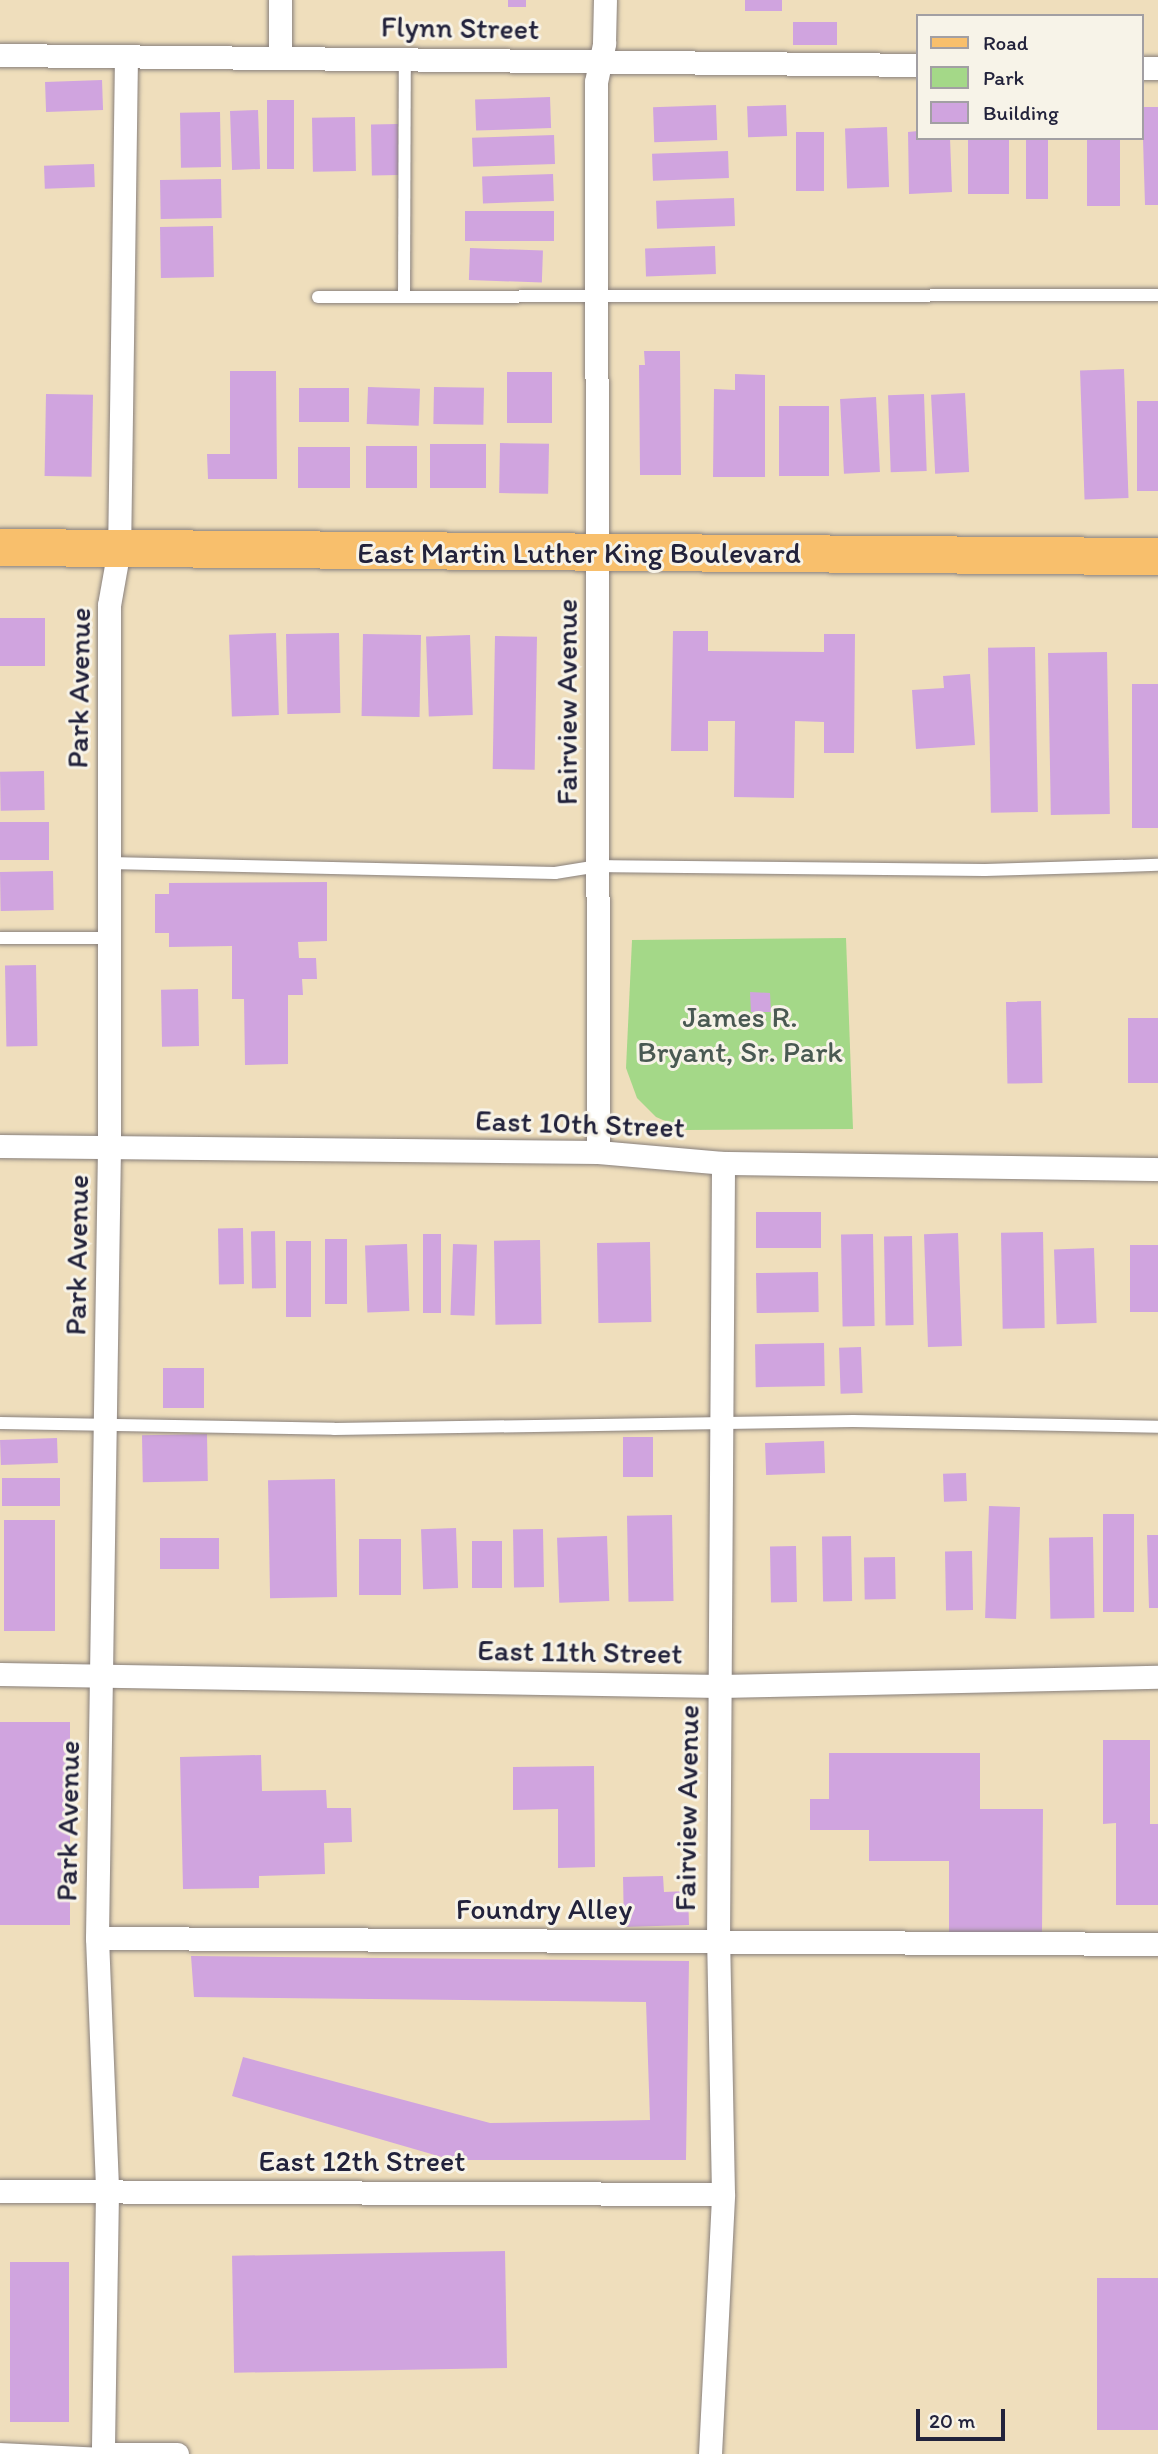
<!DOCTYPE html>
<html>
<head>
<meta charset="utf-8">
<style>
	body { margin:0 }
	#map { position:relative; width:1158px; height:2454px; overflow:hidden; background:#efdebc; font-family:Itim,sans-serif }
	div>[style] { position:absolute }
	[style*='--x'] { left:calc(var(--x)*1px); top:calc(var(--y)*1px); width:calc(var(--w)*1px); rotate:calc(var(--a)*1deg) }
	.green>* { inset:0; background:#a4d888 }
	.building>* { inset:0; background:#d0a4df; transform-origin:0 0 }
	.roads { filter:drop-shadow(0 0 2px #88807c) drop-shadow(0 0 2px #88807c) }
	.lane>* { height:12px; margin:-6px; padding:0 6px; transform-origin:6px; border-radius:6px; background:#fff }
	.street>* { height:23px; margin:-11.5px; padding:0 11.5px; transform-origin:11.5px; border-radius:11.5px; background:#fff }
	.primary>* { height:37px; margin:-18.5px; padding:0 18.5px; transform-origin:18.5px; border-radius:18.5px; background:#f8bf6c }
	span { translate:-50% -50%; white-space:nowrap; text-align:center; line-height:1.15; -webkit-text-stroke:6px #f7f3e8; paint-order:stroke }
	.street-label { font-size:30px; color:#22223b }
	.park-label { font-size:30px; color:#495952 }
	.legend { position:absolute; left:916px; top:14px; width:228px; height:126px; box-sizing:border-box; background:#f7f3e8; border:2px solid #a29fa3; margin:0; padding:9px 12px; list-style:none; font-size:21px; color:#22223b }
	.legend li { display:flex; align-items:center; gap:14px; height:35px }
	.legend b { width:35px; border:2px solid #a29fa3 }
	.scale { position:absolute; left:916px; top:2409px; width:89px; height:32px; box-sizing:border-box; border:4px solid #22223b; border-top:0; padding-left:9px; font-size:21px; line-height:24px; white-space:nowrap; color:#22223b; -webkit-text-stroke:5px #f7f3e8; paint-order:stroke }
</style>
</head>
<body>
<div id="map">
	<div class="green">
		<i style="clip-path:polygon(846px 938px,853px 1129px,686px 1130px,656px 1117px,637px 1098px,626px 1068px,632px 940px)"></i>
	</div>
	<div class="building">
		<i style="left:508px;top:0;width:18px;height:7px"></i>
		<i style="left:745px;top:0;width:37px;height:11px"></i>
		<i style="left:837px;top:22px;width:23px;height:44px;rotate:90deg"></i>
		<i style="left:102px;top:80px;width:30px;height:57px;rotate:88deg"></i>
		<i style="left:550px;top:97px;width:31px;height:75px;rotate:88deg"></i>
		<i style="left:267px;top:100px;width:27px;height:69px"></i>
		<i style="left:716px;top:105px;width:35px;height:63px;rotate:88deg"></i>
		<i style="left:786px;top:105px;width:31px;height:39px;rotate:88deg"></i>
		<i style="clip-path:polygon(1142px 107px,1158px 107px,1158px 205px,1145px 205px)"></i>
		<i style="left:258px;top:110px;width:59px;height:28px;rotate:88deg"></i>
		<i style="left:220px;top:112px;width:55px;height:40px;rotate:89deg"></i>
		<i style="left:355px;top:117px;width:54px;height:43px;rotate:89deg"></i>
		<i style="left:398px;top:124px;width:51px;height:27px;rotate:89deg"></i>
		<i style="left:887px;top:127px;width:60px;height:42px;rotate:88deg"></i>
		<i style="clip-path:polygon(918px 131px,918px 138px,950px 138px,952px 192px,909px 194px,908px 132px)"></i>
		<i style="left:796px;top:132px;width:28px;height:59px"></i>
		<i style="left:554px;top:135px;width:29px;height:82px;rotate:88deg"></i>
		<i style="left:968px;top:138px;width:41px;height:56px"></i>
		<i style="left:1087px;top:138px;width:33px;height:68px"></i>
		<i style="left:1026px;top:140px;width:22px;height:59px"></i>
		<i style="left:728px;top:151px;width:27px;height:76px;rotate:88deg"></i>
		<i style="left:94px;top:164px;width:23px;height:50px;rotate:88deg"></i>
		<i style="left:553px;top:174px;width:27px;height:71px;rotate:88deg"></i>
		<i style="left:221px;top:179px;width:39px;height:61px;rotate:89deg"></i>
		<i style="left:734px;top:198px;width:28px;height:78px;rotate:88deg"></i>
		<i style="left:554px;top:211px;width:30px;height:89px;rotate:90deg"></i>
		<i style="left:213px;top:226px;width:51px;height:53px;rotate:89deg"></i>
		<i style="left:715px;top:246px;width:28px;height:70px;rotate:88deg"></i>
		<i style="left:470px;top:248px;width:73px;height:32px;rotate:2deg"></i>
		<i style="clip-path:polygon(644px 351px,680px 351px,681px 475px,640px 475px,639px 365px,645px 365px)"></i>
		<i style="left:1124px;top:369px;width:129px;height:44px;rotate:88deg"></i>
		<i style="clip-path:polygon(230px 371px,276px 371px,277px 479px,208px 479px,207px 454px,230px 454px)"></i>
		<i style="left:507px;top:372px;width:45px;height:51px"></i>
		<i style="clip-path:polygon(735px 374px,765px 375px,765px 477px,713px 477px,714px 389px,735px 390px)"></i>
		<i style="left:368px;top:387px;width:52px;height:37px;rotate:2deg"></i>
		<i style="left:434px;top:387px;width:50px;height:37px;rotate:1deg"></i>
		<i style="left:299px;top:388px;width:50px;height:34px"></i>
		<i style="left:965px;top:393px;width:79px;height:34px;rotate:87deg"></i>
		<i style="left:46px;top:394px;width:47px;height:82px;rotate:1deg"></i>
		<i style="left:924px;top:394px;width:77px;height:36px;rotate:88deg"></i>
		<i style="left:876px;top:397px;width:75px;height:36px;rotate:87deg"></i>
		<i style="left:1137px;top:401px;width:21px;height:90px"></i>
		<i style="left:779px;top:406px;width:50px;height:70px"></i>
		<i style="left:500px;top:443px;width:49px;height:50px;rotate:1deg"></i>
		<i style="left:430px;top:444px;width:56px;height:44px"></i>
		<i style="left:366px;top:446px;width:51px;height:42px"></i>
		<i style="left:298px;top:447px;width:52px;height:41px"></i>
		<i style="left:45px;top:618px;width:48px;height:45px;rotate:90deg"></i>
		<i style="clip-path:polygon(673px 631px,708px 631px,708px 651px,824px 652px,824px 634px,855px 634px,854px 753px,824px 753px,824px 722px,795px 721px,794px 798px,734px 797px,735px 721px,708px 721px,708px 751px,671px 751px)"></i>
		<i style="left:276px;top:633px;width:82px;height:47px;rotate:88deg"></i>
		<i style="left:339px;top:633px;width:80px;height:53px;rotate:89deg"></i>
		<i style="left:363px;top:634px;width:58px;height:82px;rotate:1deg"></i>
		<i style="left:470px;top:635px;width:80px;height:44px;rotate:88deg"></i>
		<i style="left:495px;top:636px;width:42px;height:133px;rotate:1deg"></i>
		<i style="left:1035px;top:647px;width:165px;height:47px;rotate:89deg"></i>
		<i style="left:1107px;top:652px;width:162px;height:59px;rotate:89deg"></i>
		<i style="clip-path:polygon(970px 674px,975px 745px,916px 749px,912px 690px,944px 688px,943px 676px)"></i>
		<i style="left:1132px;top:684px;width:26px;height:144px"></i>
		<i style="left:44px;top:771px;width:39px;height:44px;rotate:89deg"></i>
		<i style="left:49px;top:822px;width:38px;height:49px;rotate:90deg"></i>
		<i style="left:53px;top:871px;width:39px;height:53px;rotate:89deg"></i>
		<i style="clip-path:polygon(327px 882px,327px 941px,298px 942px,299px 958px,316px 958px,317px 979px,302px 979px,303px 995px,288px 995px,288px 1064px,245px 1065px,244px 999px,232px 999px,232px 946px,169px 947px,169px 933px,155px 933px,155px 894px,169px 894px,169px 883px)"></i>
		<i style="left:36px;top:965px;width:81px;height:31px;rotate:89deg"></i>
		<i style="left:198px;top:989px;width:57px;height:37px;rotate:89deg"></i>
		<i style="clip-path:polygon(750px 992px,770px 993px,771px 1012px,751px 1012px)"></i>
		<i style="left:1041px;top:1001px;width:82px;height:35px;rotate:89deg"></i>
		<i style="left:1158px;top:1018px;width:65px;height:30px;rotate:90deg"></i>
		<i style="left:756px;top:1212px;width:65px;height:36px"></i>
		<i style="left:243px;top:1228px;width:56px;height:25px;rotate:89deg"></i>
		<i style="left:275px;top:1231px;width:57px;height:24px;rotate:89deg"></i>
		<i style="left:1043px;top:1232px;width:96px;height:42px;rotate:89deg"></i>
		<i style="left:958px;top:1233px;width:113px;height:34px;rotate:88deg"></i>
		<i style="left:423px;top:1234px;width:18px;height:79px"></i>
		<i style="left:873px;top:1234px;width:92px;height:32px;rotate:89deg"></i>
		<i style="left:912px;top:1236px;width:89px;height:28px;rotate:89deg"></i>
		<i style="left:325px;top:1239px;width:22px;height:65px"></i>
		<i style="left:540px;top:1240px;width:84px;height:46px;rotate:89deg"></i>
		<i style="left:286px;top:1241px;width:25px;height:76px"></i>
		<i style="left:650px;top:1242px;width:80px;height:53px;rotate:89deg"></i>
		<i style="left:407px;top:1244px;width:67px;height:42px;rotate:88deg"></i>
		<i style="left:453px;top:1244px;width:24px;height:71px;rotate:2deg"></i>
		<i style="left:1158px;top:1245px;width:67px;height:28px;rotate:90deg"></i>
		<i style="left:1094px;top:1248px;width:75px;height:40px;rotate:88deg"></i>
		<i style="left:818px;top:1272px;width:40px;height:62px;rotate:89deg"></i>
		<i style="left:824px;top:1343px;width:43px;height:69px;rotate:89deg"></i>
		<i style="left:861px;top:1347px;width:46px;height:22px;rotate:88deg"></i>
		<i style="left:204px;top:1368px;width:40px;height:41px;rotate:90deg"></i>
		<i style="left:207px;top:1434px;width:47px;height:65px;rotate:89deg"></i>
		<i style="left:653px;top:1437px;width:40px;height:30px;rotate:90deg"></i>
		<i style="left:57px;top:1438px;width:25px;height:57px;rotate:88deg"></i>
		<i style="left:824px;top:1441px;width:32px;height:59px;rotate:88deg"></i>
		<i style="left:966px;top:1473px;width:28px;height:23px;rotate:88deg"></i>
		<i style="left:60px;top:1478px;width:28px;height:58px;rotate:90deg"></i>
		<i style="left:335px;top:1479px;width:118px;height:67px;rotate:89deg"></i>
		<i style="left:989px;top:1506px;width:31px;height:112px;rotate:2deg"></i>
		<i style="left:1103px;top:1514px;width:31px;height:98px"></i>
		<i style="left:672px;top:1515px;width:86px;height:45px;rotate:89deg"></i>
		<i style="left:4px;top:1520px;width:51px;height:111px"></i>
		<i style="left:456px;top:1528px;width:60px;height:35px;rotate:88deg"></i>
		<i style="left:543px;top:1529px;width:58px;height:30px;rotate:89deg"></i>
		<i style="clip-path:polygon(1147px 1535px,1158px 1535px,1158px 1608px,1149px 1608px)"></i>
		<i style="left:607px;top:1536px;width:65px;height:50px;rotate:88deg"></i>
		<i style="left:851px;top:1536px;width:65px;height:29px;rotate:89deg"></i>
		<i style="left:1093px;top:1537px;width:81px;height:44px;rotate:89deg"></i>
		<i style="left:160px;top:1538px;width:59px;height:31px"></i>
		<i style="left:359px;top:1539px;width:42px;height:56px"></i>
		<i style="left:472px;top:1541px;width:30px;height:47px"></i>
		<i style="left:796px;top:1546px;width:56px;height:26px;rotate:89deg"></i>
		<i style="left:972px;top:1551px;width:59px;height:27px;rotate:89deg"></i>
		<i style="left:895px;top:1557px;width:42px;height:31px;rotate:89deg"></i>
		<i style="left:0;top:1722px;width:70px;height:203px"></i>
		<i style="clip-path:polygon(1103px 1740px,1150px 1740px,1150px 1824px,1158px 1824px,1158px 1905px,1116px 1905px,1116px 1823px,1103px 1824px)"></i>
		<i style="clip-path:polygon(829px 1753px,980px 1753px,980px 1809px,1043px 1809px,1042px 1932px,949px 1932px,949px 1861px,869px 1861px,869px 1830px,810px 1830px,810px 1799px,829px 1799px)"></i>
		<i style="clip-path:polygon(261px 1755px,262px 1791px,326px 1790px,327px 1808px,351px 1808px,352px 1842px,324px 1843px,325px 1874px,259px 1876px,259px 1888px,183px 1889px,180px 1757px)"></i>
		<i style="clip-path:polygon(594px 1766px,595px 1867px,558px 1868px,558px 1809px,513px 1810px,513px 1767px)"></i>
		<i style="clip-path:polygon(663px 1876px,664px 1892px,688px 1891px,689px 1925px,624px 1927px,623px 1877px)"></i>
		<i style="clip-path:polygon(191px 1956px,689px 1961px,686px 2160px,452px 2160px,232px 2096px,243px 2057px,490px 2123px,650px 2120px,646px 2002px,194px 1997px)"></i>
		<i style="left:505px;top:2251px;width:117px;height:273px;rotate:89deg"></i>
		<i style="left:69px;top:2262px;width:160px;height:59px;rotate:90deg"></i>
		<i style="left:1158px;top:2278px;width:152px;height:61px;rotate:90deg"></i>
	</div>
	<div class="roads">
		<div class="lane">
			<i style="--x:318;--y:297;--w:840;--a:-0.14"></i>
			<i style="--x:404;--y:297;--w:238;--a:-89.8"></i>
			<i style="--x:109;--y:863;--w:446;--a:1.3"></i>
			<i style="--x:555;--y:873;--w:44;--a:-9.2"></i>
			<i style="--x:598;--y:866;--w:387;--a:0.6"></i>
			<i style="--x:985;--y:870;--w:173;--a:-1.7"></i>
			<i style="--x:0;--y:938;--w:109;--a:0"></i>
			<i style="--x:0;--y:1423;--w:334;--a:1"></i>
			<i style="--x:334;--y:1429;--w:519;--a:-0.88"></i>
			<i style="--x:853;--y:1421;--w:305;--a:1.1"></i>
			<i style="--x:0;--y:2449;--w:103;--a:2.8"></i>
		</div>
		<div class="street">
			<i style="--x:0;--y:55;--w:918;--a:0.62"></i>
			<i style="--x:126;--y:56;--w:493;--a:90.8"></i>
			<i style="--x:119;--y:549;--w:57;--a:100.1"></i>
			<i style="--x:109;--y:605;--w:542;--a:90"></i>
			<i style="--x:109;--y:1147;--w:791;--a:90.87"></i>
			<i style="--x:97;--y:1938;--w:254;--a:87.7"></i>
			<i style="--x:107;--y:2192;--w:262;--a:90.9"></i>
			<i style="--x:103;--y:2454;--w:74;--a:0"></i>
			<i style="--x:280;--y:57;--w:57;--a:-90"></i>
			<i style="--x:1142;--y:68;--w:16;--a:0"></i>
			<i style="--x:0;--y:1146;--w:598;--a:0.57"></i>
			<i style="--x:598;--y:1152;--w:125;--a:5"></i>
			<i style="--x:723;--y:1163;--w:435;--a:0.8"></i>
			<i style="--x:598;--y:1152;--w:1070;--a:-90.11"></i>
			<i style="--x:596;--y:82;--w:40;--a:-78"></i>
			<i style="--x:604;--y:43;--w:43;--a:-88.7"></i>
			<i style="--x:0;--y:1674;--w:720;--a:0.95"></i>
			<i style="--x:720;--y:1686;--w:438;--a:-1.2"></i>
			<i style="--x:97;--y:1938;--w:1061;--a:0.32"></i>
			<i style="--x:0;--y:2191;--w:723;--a:0.24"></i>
			<i style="--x:710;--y:2454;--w:260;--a:-87.1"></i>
			<i style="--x:723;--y:2194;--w:252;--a:-91.1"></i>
			<i style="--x:718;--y:1942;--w:779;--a:-89.63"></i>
		</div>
		<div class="primary">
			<i style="--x:0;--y:547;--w:1158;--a:0.45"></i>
		</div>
	</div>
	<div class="street-label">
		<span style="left:460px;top:28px;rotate:1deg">Flynn Street</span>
		<span style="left:579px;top:553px">East Martin Luther King Boulevard</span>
		<span style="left:79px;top:688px;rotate:-89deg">Park Avenue</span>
		<span style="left:567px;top:702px;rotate:-90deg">Fairview Avenue</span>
		<span style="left:580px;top:1124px;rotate:2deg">East 10th Street</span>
		<span style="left:77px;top:1255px;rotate:-89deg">Park Avenue</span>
		<span style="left:580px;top:1652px;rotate:1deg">East 11th Street</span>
		<span style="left:687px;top:1808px;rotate:-89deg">Fairview Avenue</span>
		<span style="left:68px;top:1821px;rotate:-89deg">Park Avenue</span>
		<span style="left:544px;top:1909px">Foundry Alley</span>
		<span style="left:362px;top:2161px">East 12th Street</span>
	</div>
	<div class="park-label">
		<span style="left:740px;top:1034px">James R.<br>Bryant, Sr. Park</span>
	</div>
	<ul class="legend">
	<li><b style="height:9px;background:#f8bf6c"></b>Road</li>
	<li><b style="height:19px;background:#a4d888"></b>Park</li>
	<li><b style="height:19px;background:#d0a4df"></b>Building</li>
	</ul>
	<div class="scale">20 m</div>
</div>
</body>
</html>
